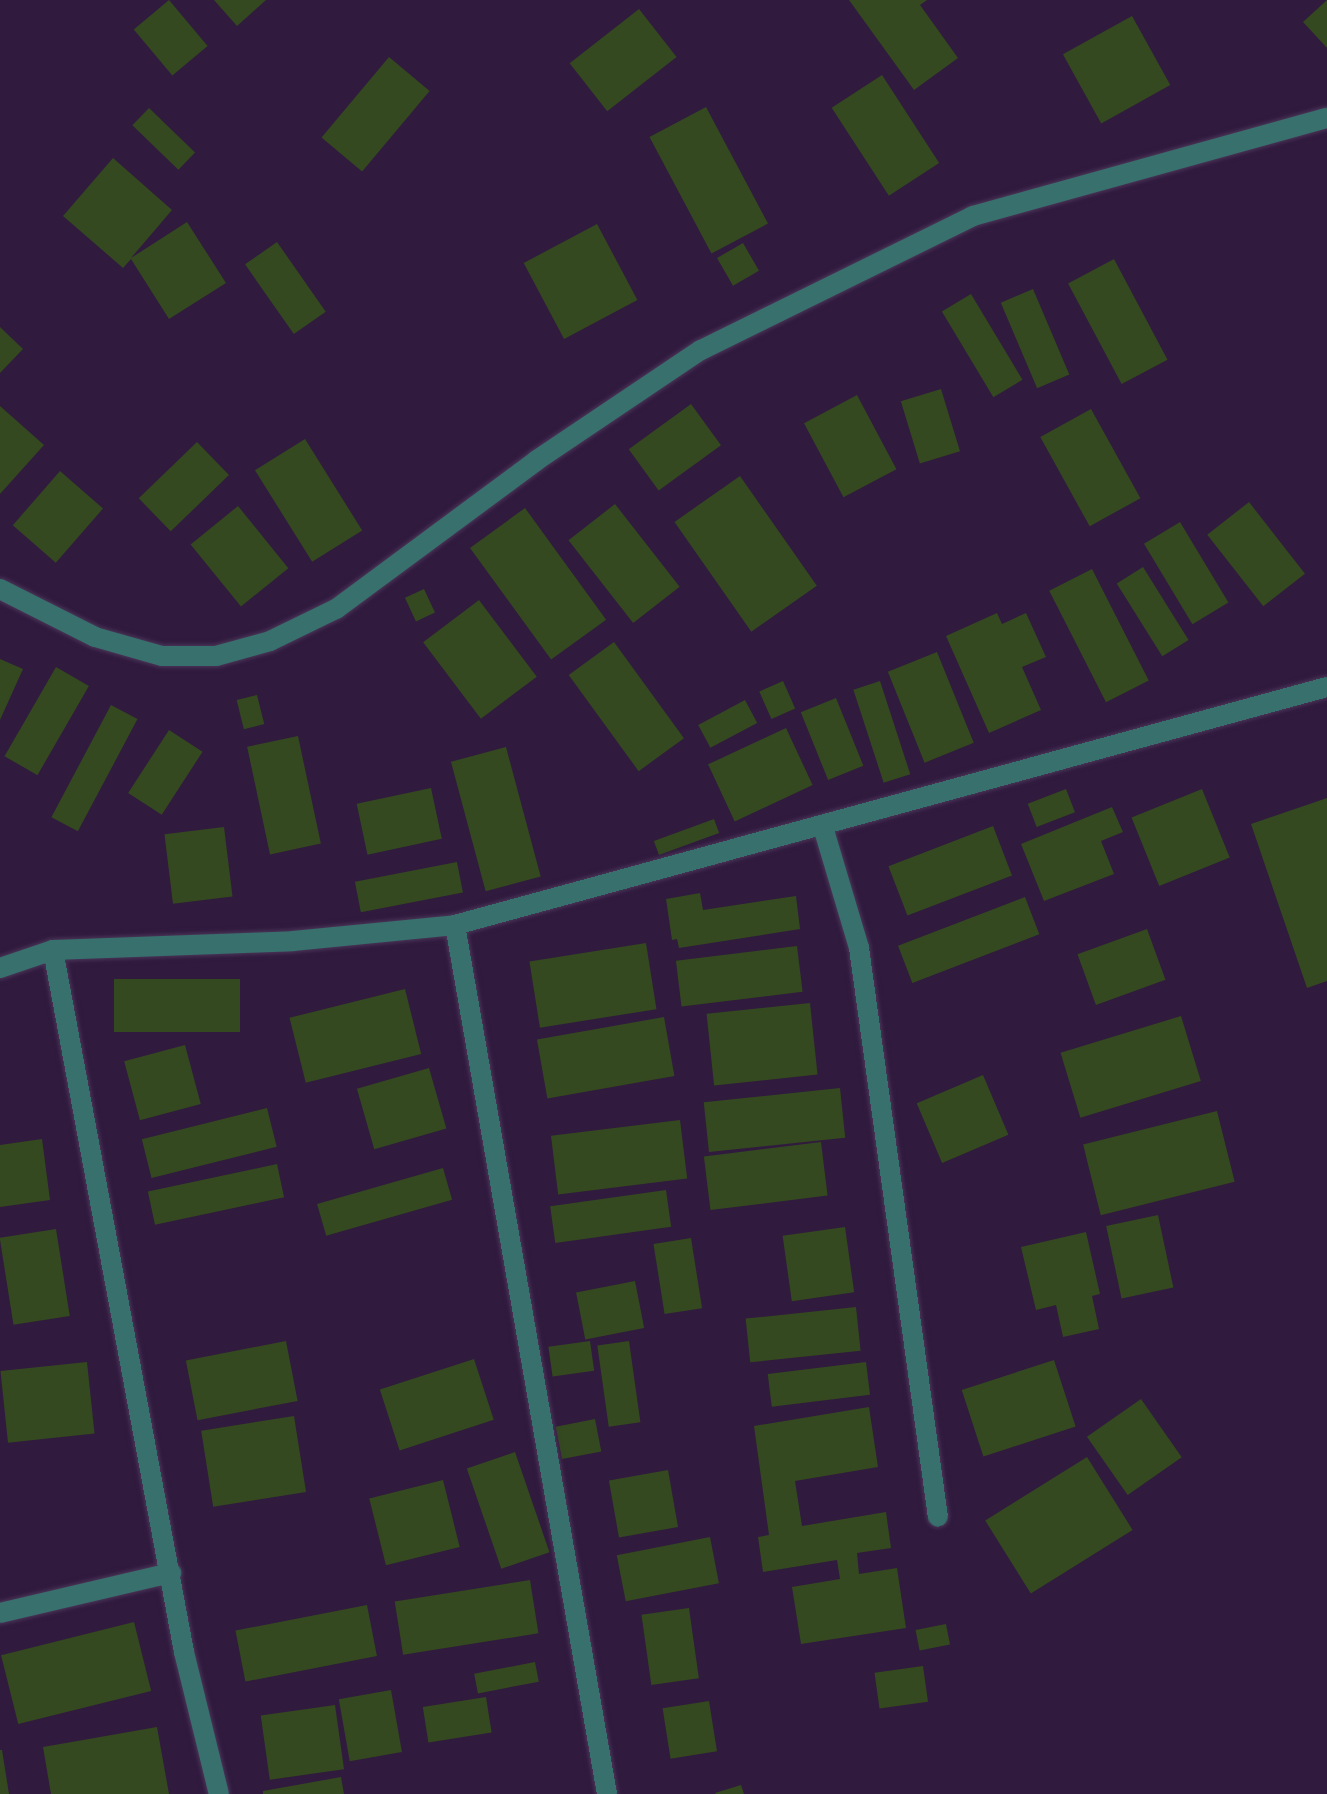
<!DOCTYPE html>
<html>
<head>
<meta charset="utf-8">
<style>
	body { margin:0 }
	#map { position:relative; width:1327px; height:1794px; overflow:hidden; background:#301a3e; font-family:Roboto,sans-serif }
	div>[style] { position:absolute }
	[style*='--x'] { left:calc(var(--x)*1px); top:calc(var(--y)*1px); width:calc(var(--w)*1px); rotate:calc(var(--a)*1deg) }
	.building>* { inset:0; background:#34491f; transform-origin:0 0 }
	.roads { filter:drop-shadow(0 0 2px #4a3658) drop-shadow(0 0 2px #4a3658) }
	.minor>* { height:20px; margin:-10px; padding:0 10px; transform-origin:10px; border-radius:10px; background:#38706d }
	span { translate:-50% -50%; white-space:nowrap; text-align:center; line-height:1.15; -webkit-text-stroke:6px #261034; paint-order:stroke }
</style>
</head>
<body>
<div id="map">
	<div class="building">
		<i style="left:169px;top:0;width:60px;height:46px;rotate:50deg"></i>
		<i style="clip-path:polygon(214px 0,266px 0,237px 26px)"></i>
		<i style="clip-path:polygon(849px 0,927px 0,920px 5px,958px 58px,914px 90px)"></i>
		<i style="clip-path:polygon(1327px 0,1327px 48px,1303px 22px)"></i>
		<i style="left:639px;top:9px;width:61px;height:88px;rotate:52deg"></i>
		<i style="left:1132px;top:16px;width:79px;height:79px;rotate:61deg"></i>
		<i style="left:389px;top:57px;width:53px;height:105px;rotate:40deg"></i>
		<i style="left:882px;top:75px;width:105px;height:60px;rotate:57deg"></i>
		<i style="left:706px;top:107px;width:132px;height:64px;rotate:62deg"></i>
		<i style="left:149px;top:108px;width:64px;height:24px;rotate:44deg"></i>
		<i style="clip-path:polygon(113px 158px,172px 210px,131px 258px,187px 222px,226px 283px,169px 319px,131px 259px,123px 268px,63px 216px)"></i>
		<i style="left:597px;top:224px;width:86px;height:83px;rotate:62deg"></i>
		<i style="left:277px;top:242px;width:85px;height:39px;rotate:55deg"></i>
		<i style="left:743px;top:243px;width:32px;height:30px;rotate:60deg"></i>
		<i style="left:1114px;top:259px;width:114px;height:52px;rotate:62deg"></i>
		<i style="left:1033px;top:289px;width:93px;height:35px;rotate:67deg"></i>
		<i style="left:971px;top:294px;width:100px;height:34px;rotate:59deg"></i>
		<i style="clip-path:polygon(0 327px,23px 349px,0 373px)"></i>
		<i style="left:941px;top:389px;width:65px;height:42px;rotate:73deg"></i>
		<i style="left:857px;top:395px;width:84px;height:60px;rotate:62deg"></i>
		<i style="left:691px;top:404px;width:51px;height:77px;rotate:54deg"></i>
		<i style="clip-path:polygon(0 406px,44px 445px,0 494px)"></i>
		<i style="left:1091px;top:409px;width:102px;height:58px;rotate:61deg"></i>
		<i style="left:305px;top:439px;width:108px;height:59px;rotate:58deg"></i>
		<i style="left:197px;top:442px;width:46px;height:81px;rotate:46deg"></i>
		<i style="left:60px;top:471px;width:57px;height:72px;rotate:41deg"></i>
		<i style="left:740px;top:476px;width:134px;height:80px;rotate:55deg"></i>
		<i style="left:1249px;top:502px;width:91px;height:53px;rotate:52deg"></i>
		<i style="left:615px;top:504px;width:105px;height:59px;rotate:52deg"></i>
		<i style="left:238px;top:506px;width:80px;height:61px;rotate:51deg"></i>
		<i style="left:525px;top:508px;width:138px;height:68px;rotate:54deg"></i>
		<i style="left:1180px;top:522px;width:94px;height:42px;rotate:59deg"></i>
		<i style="left:1143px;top:567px;width:86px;height:31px;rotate:58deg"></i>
		<i style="left:1092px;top:569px;width:125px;height:48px;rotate:63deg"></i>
		<i style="left:424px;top:589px;width:26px;height:21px;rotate:65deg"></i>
		<i style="left:479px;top:600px;width:96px;height:70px;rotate:53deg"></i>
		<i style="clip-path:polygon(997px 613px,1002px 624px,1026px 613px,1046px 657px,1022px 667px,1041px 710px,989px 733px,946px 636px)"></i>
		<i style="left:614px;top:642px;width:119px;height:56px;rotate:54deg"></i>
		<i style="left:937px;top:652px;width:98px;height:53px;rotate:68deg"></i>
		<i style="clip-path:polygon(0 659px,23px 669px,0 720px)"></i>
		<i style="left:56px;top:667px;width:38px;height:103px;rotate:30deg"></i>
		<i style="left:783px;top:681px;width:30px;height:26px;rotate:66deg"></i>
		<i style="left:880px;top:681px;width:98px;height:28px;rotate:72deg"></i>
		<i style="left:257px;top:695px;width:30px;height:21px;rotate:76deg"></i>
		<i style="left:836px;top:698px;width:73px;height:38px;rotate:68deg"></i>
		<i style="left:745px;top:700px;width:26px;height:53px;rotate:62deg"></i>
		<i style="left:111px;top:705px;width:30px;height:127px;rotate:28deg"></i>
		<i style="left:786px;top:728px;width:63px;height:86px;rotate:65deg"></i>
		<i style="left:169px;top:730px;width:40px;height:75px;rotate:33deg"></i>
		<i style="left:298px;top:736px;width:110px;height:52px;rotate:78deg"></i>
		<i style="left:506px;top:747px;width:134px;height:57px;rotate:75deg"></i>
		<i style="left:431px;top:788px;width:52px;height:76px;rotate:78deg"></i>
		<i style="left:1066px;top:789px;width:25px;height:41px;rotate:69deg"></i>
		<i style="left:1202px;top:789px;width:74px;height:76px;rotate:68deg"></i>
		<i style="clip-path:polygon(1327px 798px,1327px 981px,1307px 988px,1251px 824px)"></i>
		<i style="clip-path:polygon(1112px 807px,1123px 832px,1101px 841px,1114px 874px,1044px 901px,1021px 844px)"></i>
		<i style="left:714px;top:819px;width:15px;height:64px;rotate:70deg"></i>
		<i style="left:993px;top:826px;width:53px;height:112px;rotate:69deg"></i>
		<i style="left:224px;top:827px;width:70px;height:60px;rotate:83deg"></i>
		<i style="left:457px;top:862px;width:31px;height:104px;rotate:79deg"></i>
		<i style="clip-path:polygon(700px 893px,703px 910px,796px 896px,800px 929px,679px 948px,677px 939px,672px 940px,666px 899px)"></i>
		<i style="left:1025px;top:897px;width:40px;height:136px;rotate:69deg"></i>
		<i style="left:1147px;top:929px;width:54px;height:74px;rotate:70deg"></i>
		<i style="left:646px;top:943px;width:67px;height:118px;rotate:81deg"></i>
		<i style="left:797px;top:946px;width:46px;height:122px;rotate:83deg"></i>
		<i style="left:114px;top:979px;width:126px;height:53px"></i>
		<i style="left:405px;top:989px;width:67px;height:119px;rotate:76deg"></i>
		<i style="left:810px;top:1003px;width:72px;height:104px;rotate:84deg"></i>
		<i style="left:1181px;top:1016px;width:68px;height:126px;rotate:73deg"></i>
		<i style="left:664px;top:1017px;width:60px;height:129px;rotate:80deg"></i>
		<i style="left:185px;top:1045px;width:61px;height:63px;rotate:75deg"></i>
		<i style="left:429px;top:1068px;width:63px;height:75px;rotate:74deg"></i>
		<i style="left:983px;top:1075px;width:65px;height:72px;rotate:67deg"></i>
		<i style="left:840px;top:1088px;width:50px;height:137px;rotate:84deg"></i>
		<i style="left:267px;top:1108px;width:40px;height:129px;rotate:76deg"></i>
		<i style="left:1217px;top:1111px;width:73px;height:138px;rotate:76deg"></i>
		<i style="left:680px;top:1120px;width:59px;height:130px;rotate:83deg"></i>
		<i style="clip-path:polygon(42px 1139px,50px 1200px,0 1207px,0 1145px)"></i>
		<i style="left:821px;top:1142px;width:54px;height:118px;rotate:83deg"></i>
		<i style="left:277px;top:1164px;width:34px;height:132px;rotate:78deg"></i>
		<i style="left:443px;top:1168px;width:33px;height:131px;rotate:74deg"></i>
		<i style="left:666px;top:1190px;width:37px;height:117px;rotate:82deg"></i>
		<i style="left:1158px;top:1215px;width:74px;height:53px;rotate:78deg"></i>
		<i style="left:845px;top:1227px;width:66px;height:63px;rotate:82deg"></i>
		<i style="left:56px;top:1229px;width:88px;height:57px;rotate:81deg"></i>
		<i style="clip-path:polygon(1086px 1232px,1100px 1294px,1092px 1296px,1099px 1329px,1063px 1337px,1056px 1305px,1036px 1310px,1021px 1247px)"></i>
		<i style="left:691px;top:1238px;width:71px;height:38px;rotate:81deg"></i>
		<i style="left:635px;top:1281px;width:48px;height:60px;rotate:79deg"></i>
		<i style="left:856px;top:1307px;width:44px;height:111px;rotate:84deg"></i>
		<i style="left:286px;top:1341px;width:61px;height:102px;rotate:79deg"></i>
		<i style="left:590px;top:1341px;width:30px;height:42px;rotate:82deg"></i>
		<i style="left:629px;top:1341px;width:82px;height:32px;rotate:82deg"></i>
		<i style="left:474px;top:1359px;width:64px;height:99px;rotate:72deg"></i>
		<i style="left:1054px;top:1360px;width:70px;height:97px;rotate:72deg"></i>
		<i style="left:87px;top:1362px;width:72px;height:87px;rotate:84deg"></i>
		<i style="left:866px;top:1362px;width:33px;height:99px;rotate:83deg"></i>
		<i style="left:1141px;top:1399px;width:71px;height:66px;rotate:55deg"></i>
		<i style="clip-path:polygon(869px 1407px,878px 1467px,795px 1481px,802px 1526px,886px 1512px,891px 1548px,857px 1553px,859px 1574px,897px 1568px,906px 1628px,801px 1644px,792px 1587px,840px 1579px,837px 1560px,763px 1572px,758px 1537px,769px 1535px,754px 1426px)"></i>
		<i style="left:294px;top:1416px;width:77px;height:94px;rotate:81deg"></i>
		<i style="left:595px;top:1419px;width:33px;height:40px;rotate:79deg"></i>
		<i style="left:515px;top:1452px;width:106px;height:51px;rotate:71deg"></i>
		<i style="left:1087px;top:1457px;width:86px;height:120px;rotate:58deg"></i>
		<i style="left:668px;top:1470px;width:58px;height:60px;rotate:80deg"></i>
		<i style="left:443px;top:1480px;width:69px;height:76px;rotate:76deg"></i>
		<i style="left:710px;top:1537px;width:47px;height:95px;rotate:79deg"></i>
		<i style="left:530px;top:1580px;width:54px;height:137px;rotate:81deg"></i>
		<i style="left:367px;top:1605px;width:52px;height:134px;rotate:79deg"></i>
		<i style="left:689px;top:1608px;width:71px;height:48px;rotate:82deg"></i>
		<i style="left:134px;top:1622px;width:71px;height:137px;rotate:76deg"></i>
		<i style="left:946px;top:1624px;width:21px;height:31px;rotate:79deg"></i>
		<i style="left:535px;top:1662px;width:20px;height:62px;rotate:79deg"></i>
		<i style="left:923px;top:1666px;width:36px;height:49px;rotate:82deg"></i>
		<i style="left:391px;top:1690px;width:63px;height:53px;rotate:80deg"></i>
		<i style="left:486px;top:1697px;width:36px;height:64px;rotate:81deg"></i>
		<i style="left:709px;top:1701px;width:51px;height:47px;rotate:81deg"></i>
		<i style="left:335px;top:1705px;width:65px;height:75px;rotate:82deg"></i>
		<i style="clip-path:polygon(157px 1727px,169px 1794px,51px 1794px,43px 1747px)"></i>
		<i style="clip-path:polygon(0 1750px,2px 1750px,9px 1794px,0 1794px)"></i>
		<i style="clip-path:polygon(341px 1777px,344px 1794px,263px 1794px,263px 1791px)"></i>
		<i style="clip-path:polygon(741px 1785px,744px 1794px,716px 1794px,715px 1793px)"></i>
	</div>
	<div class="roads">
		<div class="minor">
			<i style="--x:0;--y:589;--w:106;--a:26.8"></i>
			<i style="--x:95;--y:637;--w:70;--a:15.8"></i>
			<i style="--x:162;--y:656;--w:54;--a:0"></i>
			<i style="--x:216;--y:656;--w:56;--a:-15.5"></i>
			<i style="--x:270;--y:641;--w:73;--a:-25.9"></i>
			<i style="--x:336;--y:609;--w:250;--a:-36.5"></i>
			<i style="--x:537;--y:460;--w:197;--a:-33.9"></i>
			<i style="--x:701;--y:350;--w:303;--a:-26.2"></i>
			<i style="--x:973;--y:216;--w:367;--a:-15.5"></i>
			<i style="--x:823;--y:827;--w:126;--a:73.4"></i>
			<i style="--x:859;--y:948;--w:574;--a:82.1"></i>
			<i style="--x:455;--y:925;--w:882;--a:80.08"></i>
			<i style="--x:53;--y:950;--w:714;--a:79.43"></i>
			<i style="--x:184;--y:1652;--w:146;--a:76.2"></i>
			<i style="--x:0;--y:968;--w:56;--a:-18.8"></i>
			<i style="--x:53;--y:950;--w:240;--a:-2.1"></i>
			<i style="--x:293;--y:941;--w:163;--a:-5.6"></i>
			<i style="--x:455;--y:925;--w:904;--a:-15.27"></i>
			<i style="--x:0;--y:1613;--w:176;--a:-13.2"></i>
		</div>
	</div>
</div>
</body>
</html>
